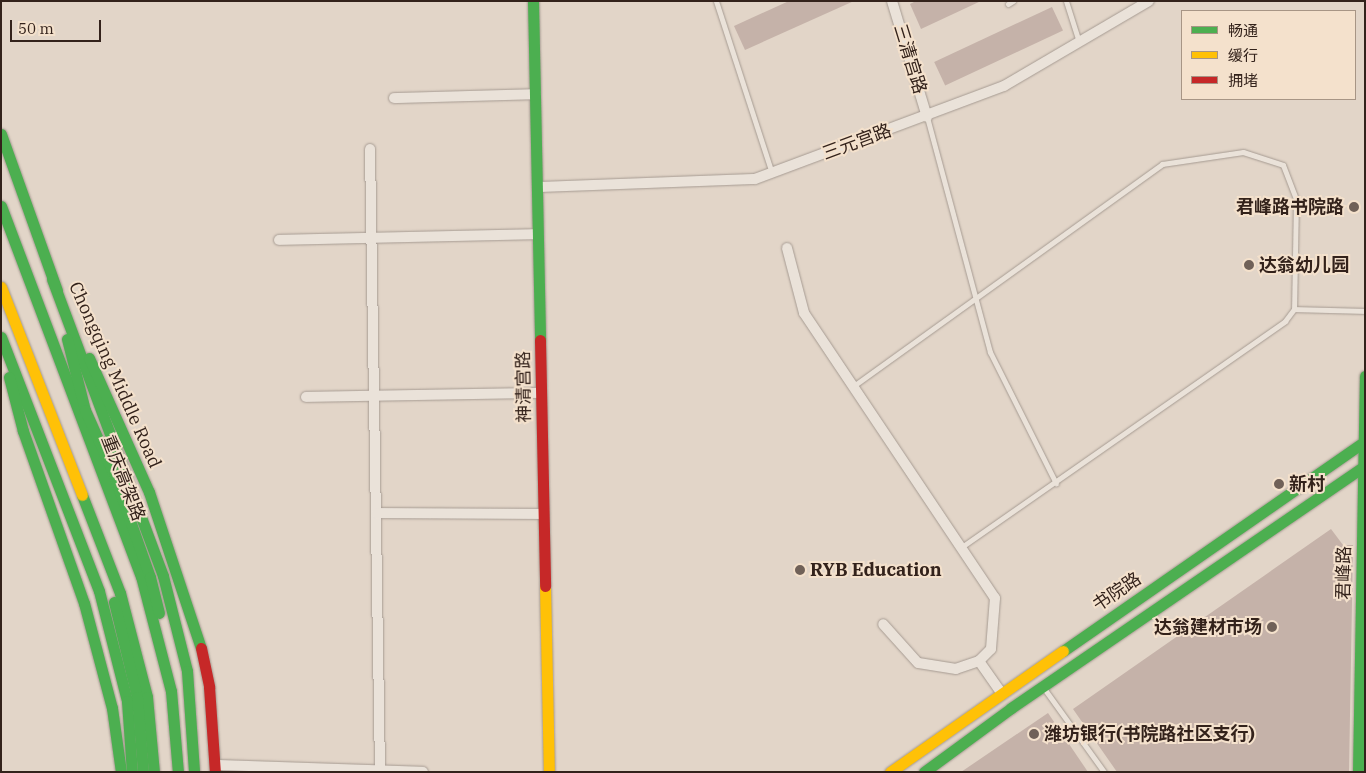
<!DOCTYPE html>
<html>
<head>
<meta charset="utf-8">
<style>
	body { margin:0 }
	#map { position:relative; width:1366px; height:773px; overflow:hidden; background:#e2d5c8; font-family:"IBM Plex Serif","Noto Sans SC",serif }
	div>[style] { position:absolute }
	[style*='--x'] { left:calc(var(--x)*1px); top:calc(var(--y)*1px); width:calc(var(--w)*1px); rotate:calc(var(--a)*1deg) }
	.building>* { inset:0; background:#c5b2a9; transform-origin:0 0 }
	.roads { filter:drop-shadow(0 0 1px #a69b92) drop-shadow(0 0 1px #a69b92) }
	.lane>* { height:5px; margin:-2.5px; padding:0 2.5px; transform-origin:2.5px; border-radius:2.5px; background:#eae2d9 }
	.street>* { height:10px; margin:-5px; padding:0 5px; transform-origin:5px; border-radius:5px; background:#eae2d9 }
	.fast>* { height:11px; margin:-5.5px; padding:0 5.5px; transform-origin:5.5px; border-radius:5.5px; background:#4caf50 }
	.slow>* { height:11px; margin:-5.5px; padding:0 5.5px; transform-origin:5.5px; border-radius:5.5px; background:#ffc107 }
	.jam>* { height:11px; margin:-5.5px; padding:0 5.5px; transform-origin:5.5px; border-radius:5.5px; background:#c62828 }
	.dots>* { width:14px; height:14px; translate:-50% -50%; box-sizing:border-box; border:2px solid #f4e1cc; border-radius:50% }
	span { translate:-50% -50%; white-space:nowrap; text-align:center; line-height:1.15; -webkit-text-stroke:4px #f4e1cc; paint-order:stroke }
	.street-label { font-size:18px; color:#33221b }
	.poi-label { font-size:18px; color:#33221b; font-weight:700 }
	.right { translate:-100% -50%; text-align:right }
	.left { translate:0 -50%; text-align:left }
	.frame { position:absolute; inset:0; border:2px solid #33221b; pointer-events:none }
	.legend { position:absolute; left:1181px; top:10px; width:175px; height:90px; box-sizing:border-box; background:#f4e1cc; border:1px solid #a79585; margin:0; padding:6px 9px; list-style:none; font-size:15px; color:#33221b }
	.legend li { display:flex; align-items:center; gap:10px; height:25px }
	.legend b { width:25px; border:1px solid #a79585 }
	.scale { position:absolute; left:10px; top:20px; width:91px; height:22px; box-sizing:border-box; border:2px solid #33221b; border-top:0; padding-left:6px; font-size:15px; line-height:18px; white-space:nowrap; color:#33221b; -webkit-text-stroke:4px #f4e1cc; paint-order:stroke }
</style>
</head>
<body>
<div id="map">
	<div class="building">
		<i style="clip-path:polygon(789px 1px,854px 1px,745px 50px,734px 26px)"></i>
		<i style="clip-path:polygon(916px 1px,981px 1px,921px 29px,910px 4px)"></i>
		<i style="left:1052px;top:7px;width:26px;height:130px;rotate:65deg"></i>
		<i style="clip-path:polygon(1331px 529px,1343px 545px,1353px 545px,1349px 772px,1117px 772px,1073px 709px)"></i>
		<i style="clip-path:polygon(1048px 713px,1088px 772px,961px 772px)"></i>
	</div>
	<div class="roads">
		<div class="lane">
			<i style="--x:716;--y:1;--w:181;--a:72"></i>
			<i style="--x:1066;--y:1;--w:43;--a:72.4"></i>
			<i style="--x:1008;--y:4;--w:6;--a:-31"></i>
			<i style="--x:927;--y:117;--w:243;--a:75"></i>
			<i style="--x:990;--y:352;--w:147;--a:63.3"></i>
			<i style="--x:852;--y:387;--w:382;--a:-35.7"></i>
			<i style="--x:1162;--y:164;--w:82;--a:-8.4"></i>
			<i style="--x:1243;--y:152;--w:42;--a:18"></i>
			<i style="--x:1283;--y:165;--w:36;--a:69"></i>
			<i style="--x:1296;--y:199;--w:110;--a:91"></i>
			<i style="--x:963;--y:546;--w:393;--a:-34.9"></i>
			<i style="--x:1285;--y:321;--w:15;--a:-53"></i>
			<i style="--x:1294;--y:309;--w:71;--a:1.6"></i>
			<i style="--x:1043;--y:687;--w:105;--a:54.3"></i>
		</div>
		<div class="street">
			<i style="--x:892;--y:1;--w:121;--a:73.2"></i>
			<i style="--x:394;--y:98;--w:142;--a:-1.6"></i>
			<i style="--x:370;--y:149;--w:623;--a:89.08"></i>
			<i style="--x:538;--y:187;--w:217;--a:-2.1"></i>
			<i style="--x:755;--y:179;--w:266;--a:-20.5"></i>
			<i style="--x:1004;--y:86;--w:168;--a:-30.4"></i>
			<i style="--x:279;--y:240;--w:259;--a:-1.3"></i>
			<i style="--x:787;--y:248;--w:67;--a:75.3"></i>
			<i style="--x:804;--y:313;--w:343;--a:56.2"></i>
			<i style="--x:995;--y:598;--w:51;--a:94.5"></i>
			<i style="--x:991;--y:649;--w:17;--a:135"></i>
			<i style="--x:979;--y:661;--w:24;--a:161"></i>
			<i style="--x:956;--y:669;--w:38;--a:-171"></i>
			<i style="--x:918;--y:663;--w:52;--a:-131.9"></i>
			<i style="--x:306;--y:397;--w:235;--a:-1"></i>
			<i style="--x:376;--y:513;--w:168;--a:0.3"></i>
			<i style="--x:979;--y:661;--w:38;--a:55"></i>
			<i style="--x:216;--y:765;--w:207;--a:1.9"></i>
		</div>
		<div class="fast">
			<i style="--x:533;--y:1;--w:339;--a:88.8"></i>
			<i style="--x:1;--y:134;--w:166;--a:70.3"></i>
			<i style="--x:1;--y:206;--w:396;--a:69.3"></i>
			<i style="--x:141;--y:576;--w:119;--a:75.4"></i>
			<i style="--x:171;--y:691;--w:81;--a:85.1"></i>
			<i style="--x:52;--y:279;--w:317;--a:69.5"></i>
			<i style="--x:163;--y:576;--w:98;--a:75.8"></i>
			<i style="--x:187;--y:671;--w:101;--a:86"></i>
			<i style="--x:1;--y:337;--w:272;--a:68.9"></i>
			<i style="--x:99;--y:591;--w:114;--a:75.7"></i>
			<i style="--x:127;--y:701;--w:71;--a:86"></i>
			<i style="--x:67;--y:339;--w:73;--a:75.8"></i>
			<i style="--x:85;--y:410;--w:71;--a:66"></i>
			<i style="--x:114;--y:475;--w:108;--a:70.6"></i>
			<i style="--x:150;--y:577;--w:37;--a:76"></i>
			<i style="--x:89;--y:358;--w:147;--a:65.9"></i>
			<i style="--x:149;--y:492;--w:164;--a:71.6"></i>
			<i style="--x:9;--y:377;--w:56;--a:75.5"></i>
			<i style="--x:23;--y:431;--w:182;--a:70.5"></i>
			<i style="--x:84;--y:603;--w:109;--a:75.1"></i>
			<i style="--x:112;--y:708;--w:65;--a:82"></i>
			<i style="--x:82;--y:495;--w:105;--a:68.8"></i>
			<i style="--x:120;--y:593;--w:107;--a:75.4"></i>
			<i style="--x:147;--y:697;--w:75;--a:84.7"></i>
			<i style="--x:114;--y:602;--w:98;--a:76.4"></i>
			<i style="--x:137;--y:697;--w:75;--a:85.4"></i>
			<i style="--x:1063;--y:651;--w:368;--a:-34.8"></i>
			<i style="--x:924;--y:772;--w:108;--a:-36.3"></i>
			<i style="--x:1011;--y:708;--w:429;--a:-34.4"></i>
			<i style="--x:1358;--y:772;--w:396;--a:-89"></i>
		</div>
		<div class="slow">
			<i style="--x:1;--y:287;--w:223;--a:68.7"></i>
			<i style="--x:545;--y:586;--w:186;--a:88.8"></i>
			<i style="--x:890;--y:772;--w:211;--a:-35"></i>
		</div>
		<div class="jam">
			<i style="--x:540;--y:340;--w:246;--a:88.8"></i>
			<i style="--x:201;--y:648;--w:40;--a:78"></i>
			<i style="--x:209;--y:687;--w:85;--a:86"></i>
		</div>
	</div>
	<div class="dots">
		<i style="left:1354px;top:207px;background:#706158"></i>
		<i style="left:1249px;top:265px;background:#706158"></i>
		<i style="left:1279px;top:484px;background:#706158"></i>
		<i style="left:800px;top:570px;background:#706158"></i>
		<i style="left:1272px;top:627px;background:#706158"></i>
		<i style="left:1034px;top:734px;background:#706158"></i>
	</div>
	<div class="street-label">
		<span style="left:910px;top:59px;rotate:73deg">三清宫路</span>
		<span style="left:857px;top:142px;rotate:-20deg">三元宫路</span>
		<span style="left:115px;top:375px;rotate:66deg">Chongqing Middle Road</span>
		<span style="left:524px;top:387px;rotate:-91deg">神清宫路</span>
		<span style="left:123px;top:478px;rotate:69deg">重庆高架路</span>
		<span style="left:1344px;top:573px;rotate:-89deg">君峰路</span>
		<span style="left:1117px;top:592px;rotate:-34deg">书院路</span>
	</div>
	<div class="poi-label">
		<span class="right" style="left:1344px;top:207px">君峰路书院路</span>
		<span class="left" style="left:1259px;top:265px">达翁幼儿园</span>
		<span class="left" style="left:1289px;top:484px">新村</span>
		<span class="left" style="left:810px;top:570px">RYB Education</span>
		<span class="right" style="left:1262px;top:627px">达翁建材市场</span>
		<span class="left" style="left:1044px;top:734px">潍坊银行(书院路社区支行)</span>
	</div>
	<div class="frame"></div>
	<ul class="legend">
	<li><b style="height:6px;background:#4caf50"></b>畅通</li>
	<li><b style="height:6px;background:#ffc107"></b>缓行</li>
	<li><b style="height:6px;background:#c62828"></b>拥堵</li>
	</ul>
	<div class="scale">50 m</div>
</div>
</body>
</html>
